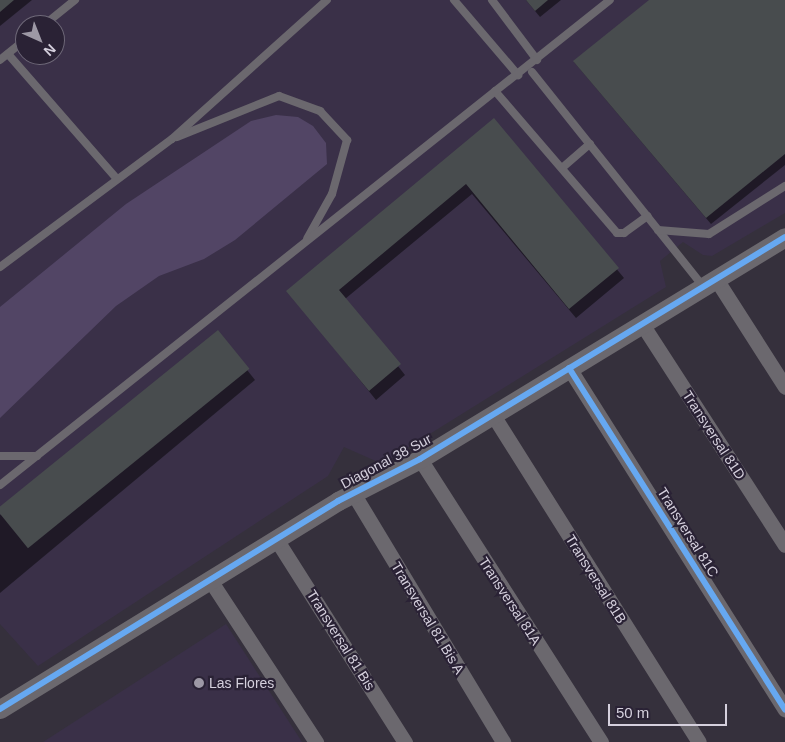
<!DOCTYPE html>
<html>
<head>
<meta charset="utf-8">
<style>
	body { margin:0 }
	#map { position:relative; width:785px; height:742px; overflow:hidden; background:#35303c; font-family:Arial,sans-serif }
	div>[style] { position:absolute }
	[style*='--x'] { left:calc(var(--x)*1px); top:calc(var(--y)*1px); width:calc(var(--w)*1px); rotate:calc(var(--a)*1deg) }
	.built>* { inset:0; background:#3a3048 }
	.green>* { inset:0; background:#524565 }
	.shadow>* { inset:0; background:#0007 }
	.building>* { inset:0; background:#484c4e; transform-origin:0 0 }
	.service>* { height:8px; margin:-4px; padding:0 4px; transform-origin:4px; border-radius:4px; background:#6b686e }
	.minor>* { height:15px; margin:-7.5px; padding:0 7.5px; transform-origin:7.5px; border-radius:7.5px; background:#6b686e }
	.tertiary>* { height:19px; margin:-9.5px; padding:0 9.5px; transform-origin:9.5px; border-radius:9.5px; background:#6b686e }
	.cycleway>* { height:6px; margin:-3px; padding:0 3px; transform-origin:3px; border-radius:3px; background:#66a8f1 }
	.dots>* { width:14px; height:14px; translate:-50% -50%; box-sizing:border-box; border:2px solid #2a2235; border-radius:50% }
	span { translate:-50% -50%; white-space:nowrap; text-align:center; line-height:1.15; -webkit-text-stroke:4.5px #2a2235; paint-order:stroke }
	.street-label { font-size:14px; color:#d5d0dd }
	.poi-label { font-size:14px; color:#d5d0dd }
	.left { translate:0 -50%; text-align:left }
	.north { position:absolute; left:15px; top:15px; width:50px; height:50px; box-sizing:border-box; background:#2a2235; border:1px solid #6e6878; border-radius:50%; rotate:136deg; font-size:14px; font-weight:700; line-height:20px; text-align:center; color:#d5d0dd }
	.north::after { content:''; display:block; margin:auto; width:18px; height:22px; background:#9d98a5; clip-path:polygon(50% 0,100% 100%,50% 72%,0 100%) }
	.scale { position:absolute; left:608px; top:704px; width:119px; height:22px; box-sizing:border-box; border:2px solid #d5d0dd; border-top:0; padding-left:6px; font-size:15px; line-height:18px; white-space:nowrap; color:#d5d0dd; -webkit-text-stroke:4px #2a2235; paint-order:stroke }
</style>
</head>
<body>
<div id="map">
	<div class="built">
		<i style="clip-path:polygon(evenodd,0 0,785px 0,785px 213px,712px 256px,703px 255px,683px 242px,660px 261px,666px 287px,388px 460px,378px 462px,344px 447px,328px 476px,38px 666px,0 624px,0 0,25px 25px,55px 25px,55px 55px,25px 55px,25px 25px)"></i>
		<i style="clip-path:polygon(226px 624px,302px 742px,43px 742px)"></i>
	</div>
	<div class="green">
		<i style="clip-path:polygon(276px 115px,298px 117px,313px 126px,326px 143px,327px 164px,235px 240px,204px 259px,159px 276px,116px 306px,0 418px,0 307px,126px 204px,251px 121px)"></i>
	</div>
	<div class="shadow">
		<i style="clip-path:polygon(0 0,32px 0,0 26px)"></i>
		<i style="clip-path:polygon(526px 0,561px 0,540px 17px)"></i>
		<i style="clip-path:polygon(651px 0,785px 0,785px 165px,711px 224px,574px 62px)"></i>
		<i style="clip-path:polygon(494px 120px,624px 278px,576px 318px,472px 194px,345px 299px,405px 375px,376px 400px,288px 291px)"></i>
		<i style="clip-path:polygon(217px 332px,255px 380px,0 593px,0 515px)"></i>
	</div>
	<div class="building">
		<i style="clip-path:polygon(0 0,14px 0,0 12px)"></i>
		<i style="clip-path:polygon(526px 0,548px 0,535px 11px)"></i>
		<i style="clip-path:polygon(649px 0,785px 0,785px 154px,706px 218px,573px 61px)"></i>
		<i style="clip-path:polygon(494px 118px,619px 268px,569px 309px,466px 184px,339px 290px,401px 364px,369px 391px,286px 291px)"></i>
		<i style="left:218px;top:330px;width:50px;height:285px;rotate:51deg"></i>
	</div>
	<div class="service">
		<i style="--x:454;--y:0;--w:99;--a:49.5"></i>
		<i style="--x:492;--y:0;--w:75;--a:53.1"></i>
		<i style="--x:44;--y:25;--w:40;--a:-39"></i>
		<i style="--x:8;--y:54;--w:164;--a:48.9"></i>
		<i style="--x:0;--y:60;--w:32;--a:-39"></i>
		<i style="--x:532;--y:72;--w:274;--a:51.4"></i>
		<i style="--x:495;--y:91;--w:187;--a:49.3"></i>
		<i style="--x:617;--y:233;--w:7;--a:0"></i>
		<i style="--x:624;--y:233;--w:29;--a:-36"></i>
		<i style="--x:177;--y:137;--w:110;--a:-21.9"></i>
		<i style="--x:279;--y:96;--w:44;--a:20.1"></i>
		<i style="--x:320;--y:111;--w:40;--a:47"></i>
		<i style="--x:347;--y:140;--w:56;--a:105.5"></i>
		<i style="--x:332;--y:194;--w:51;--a:119.1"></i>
		<i style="--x:562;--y:168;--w:37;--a:-41"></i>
		<i style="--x:658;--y:230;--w:51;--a:4.5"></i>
		<i style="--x:709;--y:234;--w:90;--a:-32.3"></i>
		<i style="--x:0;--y:267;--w:214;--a:-36.7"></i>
		<i style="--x:172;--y:139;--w:208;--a:-41.9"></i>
		<i style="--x:0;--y:456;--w:37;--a:0"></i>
		<i style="--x:0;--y:485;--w:779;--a:-38.49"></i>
	</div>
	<div class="minor">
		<i style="--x:716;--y:279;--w:128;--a:57.4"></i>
		<i style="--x:642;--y:324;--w:263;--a:57.1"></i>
		<i style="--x:569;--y:368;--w:404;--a:57.7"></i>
		<i style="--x:493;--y:415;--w:386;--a:57.8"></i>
		<i style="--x:420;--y:459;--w:336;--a:57.4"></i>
		<i style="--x:353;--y:493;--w:291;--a:58.9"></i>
		<i style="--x:276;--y:539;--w:241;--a:57.6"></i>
		<i style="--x:210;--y:580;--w:194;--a:56.8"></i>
	</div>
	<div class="tertiary">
		<i style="--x:0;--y:709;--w:397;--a:-31.6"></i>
		<i style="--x:338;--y:501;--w:92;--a:-27.1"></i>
		<i style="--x:420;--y:459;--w:427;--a:-31.3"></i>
	</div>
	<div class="cycleway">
		<i style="--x:569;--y:368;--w:404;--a:57.7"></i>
		<i style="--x:0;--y:709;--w:397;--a:-31.6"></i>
		<i style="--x:338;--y:501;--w:92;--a:-27.1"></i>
		<i style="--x:420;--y:459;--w:427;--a:-31.3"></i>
	</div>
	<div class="dots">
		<i style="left:199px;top:683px;background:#9d98a5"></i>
	</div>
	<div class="street-label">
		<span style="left:714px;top:435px;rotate:57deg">Transversal 81D</span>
		<span style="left:386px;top:461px;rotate:-28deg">Diagonal 38 Sur</span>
		<span style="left:688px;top:532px;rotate:58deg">Transversal 81C</span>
		<span style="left:596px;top:579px;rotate:58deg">Transversal 81B</span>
		<span style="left:510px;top:601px;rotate:57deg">Transversal 81A</span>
		<span style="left:428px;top:618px;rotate:59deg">Transversal 81 Bis A</span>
		<span style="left:341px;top:640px;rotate:58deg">Transversal 81 Bis</span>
	</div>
	<div class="poi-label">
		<span class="left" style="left:209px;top:683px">Las Flores</span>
	</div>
	<div class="north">N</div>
	<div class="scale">50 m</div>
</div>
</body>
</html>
